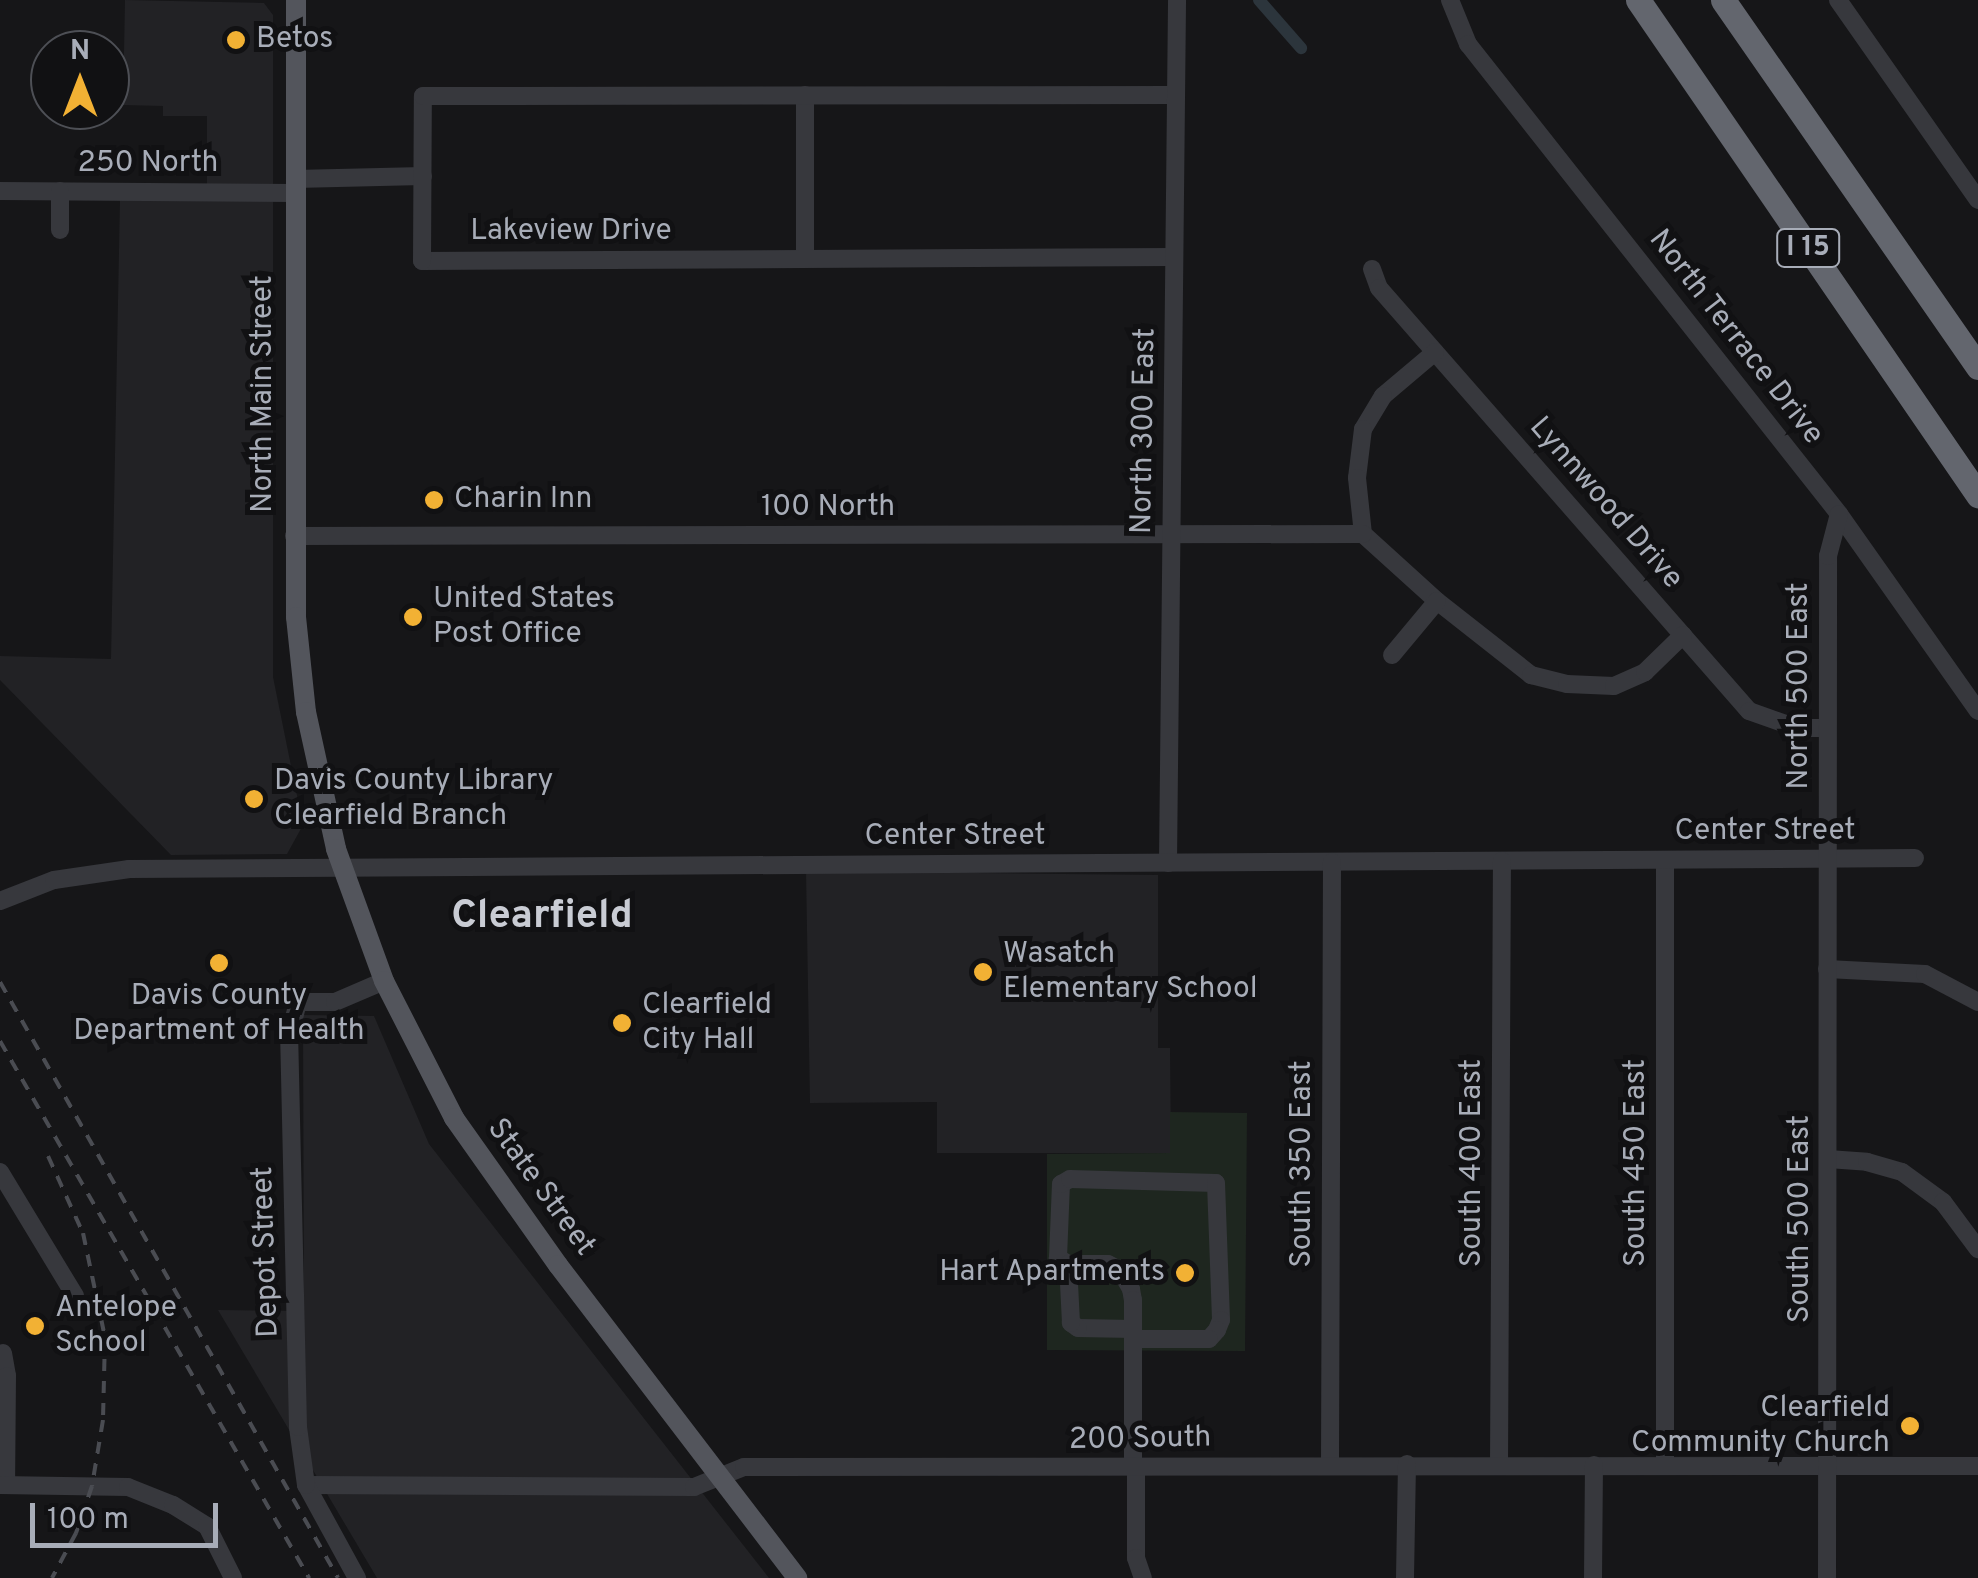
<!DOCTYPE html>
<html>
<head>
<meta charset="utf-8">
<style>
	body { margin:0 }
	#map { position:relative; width:1978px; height:1578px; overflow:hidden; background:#161618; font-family:Overpass,sans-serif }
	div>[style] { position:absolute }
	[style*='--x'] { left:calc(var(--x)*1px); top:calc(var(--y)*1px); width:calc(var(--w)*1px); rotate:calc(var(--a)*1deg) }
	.built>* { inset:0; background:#222225 }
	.green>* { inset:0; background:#1e261f }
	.canal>* { height:12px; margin:-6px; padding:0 6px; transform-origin:6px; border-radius:6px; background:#2c353c }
	.minor>* { height:18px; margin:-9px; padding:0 9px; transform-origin:9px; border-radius:9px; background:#37383d }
	.major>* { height:20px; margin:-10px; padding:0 10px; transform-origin:10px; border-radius:10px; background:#53555c }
	.highway>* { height:25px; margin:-12.5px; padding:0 12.5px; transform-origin:12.5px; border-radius:12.5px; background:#63666e }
	.rail>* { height:4px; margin-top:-2px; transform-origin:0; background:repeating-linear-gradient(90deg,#4a4c52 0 12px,transparent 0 22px) }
	.dots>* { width:28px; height:28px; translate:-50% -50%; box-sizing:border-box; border:5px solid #111113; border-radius:50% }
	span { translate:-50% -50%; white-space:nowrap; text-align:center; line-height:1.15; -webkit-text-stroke:10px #111113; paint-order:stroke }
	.shield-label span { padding:2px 8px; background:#111113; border:2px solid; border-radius:8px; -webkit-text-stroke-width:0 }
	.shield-label { font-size:28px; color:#a8adb8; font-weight:700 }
	.poi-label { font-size:30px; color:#a8adb8 }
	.left { translate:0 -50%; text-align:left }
	.right { translate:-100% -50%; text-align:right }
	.street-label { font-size:30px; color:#a8adb8 }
	.district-label { font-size:40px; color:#c9ccd4; font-weight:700 }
	.north { position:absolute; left:30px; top:30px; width:100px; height:100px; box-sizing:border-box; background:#111113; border:2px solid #4d4f55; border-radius:50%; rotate:0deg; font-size:28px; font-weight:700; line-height:40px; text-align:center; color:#a8adb8 }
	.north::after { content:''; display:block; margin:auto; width:35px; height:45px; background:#f2b134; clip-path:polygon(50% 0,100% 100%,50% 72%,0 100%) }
	.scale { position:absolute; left:30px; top:1503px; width:188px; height:45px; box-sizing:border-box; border:5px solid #a8adb8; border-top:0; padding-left:12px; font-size:30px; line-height:35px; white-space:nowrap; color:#a8adb8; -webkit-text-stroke:8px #111113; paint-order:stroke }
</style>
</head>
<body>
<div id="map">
	<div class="built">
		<i style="clip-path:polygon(125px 0,264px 3px,273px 15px,273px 677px,303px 825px,287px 854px,171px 855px,0 680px,0 656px,111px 659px,120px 200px,207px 200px,207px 116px,163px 116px,163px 106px,123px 105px)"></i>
		<i style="clip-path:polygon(806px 871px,1158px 875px,1158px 1048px,1170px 1048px,1171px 1153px,937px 1153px,937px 1102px,810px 1103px)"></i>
		<i style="clip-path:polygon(303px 1015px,374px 1016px,429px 1144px,769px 1578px,377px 1578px,218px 1310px,304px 1311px)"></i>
	</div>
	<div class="green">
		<i style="clip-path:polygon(1170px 1112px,1247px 1113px,1245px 1351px,1047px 1350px,1047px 1154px,1170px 1153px)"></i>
	</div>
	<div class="canal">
		<i style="--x:1259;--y:0;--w:64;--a:48.8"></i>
	</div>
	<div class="minor">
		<i style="--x:1450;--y:0;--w:48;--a:67.8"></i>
		<i style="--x:1468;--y:44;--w:599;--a:51.71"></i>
		<i style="--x:1839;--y:514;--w:241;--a:54.8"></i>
		<i style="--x:1838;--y:0;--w:244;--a:55"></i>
		<i style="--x:805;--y:95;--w:164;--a:90"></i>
		<i style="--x:295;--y:179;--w:128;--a:-1.3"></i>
		<i style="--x:0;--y:191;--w:295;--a:0.4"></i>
		<i style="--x:60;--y:230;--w:39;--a:-90"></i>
		<i style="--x:1174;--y:257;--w:752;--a:179.7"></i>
		<i style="--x:422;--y:261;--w:165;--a:-89.7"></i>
		<i style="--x:423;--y:96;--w:753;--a:-0.08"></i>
		<i style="--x:1372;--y:269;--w:20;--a:70"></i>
		<i style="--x:1379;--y:288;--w:562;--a:48.82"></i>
		<i style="--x:1749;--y:711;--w:51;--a:19.5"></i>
		<i style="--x:1797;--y:728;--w:30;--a:0"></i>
		<i style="--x:1435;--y:352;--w:68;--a:139.8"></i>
		<i style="--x:1383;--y:396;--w:39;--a:121"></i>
		<i style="--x:1363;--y:429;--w:49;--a:97"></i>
		<i style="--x:1357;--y:478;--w:56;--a:83.9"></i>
		<i style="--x:1363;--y:534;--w:100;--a:42.2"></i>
		<i style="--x:1437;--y:601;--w:120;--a:38.2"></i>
		<i style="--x:1531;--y:675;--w:37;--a:14"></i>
		<i style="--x:1567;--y:684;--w:47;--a:2.4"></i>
		<i style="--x:1614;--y:686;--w:34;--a:-24"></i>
		<i style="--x:1645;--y:672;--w:53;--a:-44.2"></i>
		<i style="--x:294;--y:536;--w:1069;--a:-0.11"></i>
		<i style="--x:1392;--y:655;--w:70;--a:-50.2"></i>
		<i style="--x:1665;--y:860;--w:605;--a:90"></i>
		<i style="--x:1168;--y:863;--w:863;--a:-89.4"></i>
		<i style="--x:0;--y:901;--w:58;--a:-21.3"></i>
		<i style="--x:54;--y:880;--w:76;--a:-8.3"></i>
		<i style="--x:129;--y:869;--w:1786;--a:-0.35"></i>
		<i style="--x:1827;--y:969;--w:98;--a:2.9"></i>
		<i style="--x:1925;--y:974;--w:60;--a:27.8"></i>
		<i style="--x:1828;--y:1159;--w:39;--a:4"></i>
		<i style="--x:1867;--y:1162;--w:36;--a:16"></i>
		<i style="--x:1902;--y:1172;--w:51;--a:36.2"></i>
		<i style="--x:1943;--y:1202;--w:59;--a:53.3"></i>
		<i style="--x:0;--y:1172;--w:145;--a:58.8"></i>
		<i style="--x:1068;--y:1264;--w:12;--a:-149"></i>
		<i style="--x:1058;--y:1258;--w:74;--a:-87.7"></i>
		<i style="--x:1061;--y:1184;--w:10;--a:-29"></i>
		<i style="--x:1070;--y:1179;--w:146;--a:1.6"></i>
		<i style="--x:1216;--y:1183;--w:137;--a:87.9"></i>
		<i style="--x:1221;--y:1320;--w:11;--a:112"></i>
		<i style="--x:1217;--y:1330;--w:12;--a:132"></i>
		<i style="--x:1209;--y:1339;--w:76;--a:180"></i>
		<i style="--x:1133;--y:1329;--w:55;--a:-179"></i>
		<i style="--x:1078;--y:1328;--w:9;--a:-144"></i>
		<i style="--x:1071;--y:1323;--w:59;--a:-92.9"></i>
		<i style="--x:1068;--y:1264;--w:40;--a:0"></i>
		<i style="--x:1108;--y:1264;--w:13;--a:27"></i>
		<i style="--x:1120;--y:1270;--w:22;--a:60"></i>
		<i style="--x:1131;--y:1289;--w:11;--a:80"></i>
		<i style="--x:1133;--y:1300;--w:167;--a:90"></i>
		<i style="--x:3;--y:1353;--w:23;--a:80"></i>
		<i style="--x:7;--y:1376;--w:109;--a:90.5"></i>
		<i style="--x:1330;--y:1465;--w:603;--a:-89.81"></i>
		<i style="--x:1499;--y:1465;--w:604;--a:-89.72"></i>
		<i style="--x:1136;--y:1467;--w:91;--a:90"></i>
		<i style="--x:1136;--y:1558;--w:21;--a:71"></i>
		<i style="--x:0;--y:1485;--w:128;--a:0.9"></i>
		<i style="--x:128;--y:1487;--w:48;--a:21.8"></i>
		<i style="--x:173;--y:1505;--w:40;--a:32"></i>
		<i style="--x:207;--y:1526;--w:58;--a:63.4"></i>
		<i style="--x:306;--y:1485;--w:388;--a:0.3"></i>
		<i style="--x:694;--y:1487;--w:54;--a:-21.8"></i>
		<i style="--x:744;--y:1467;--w:1234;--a:-0.05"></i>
		<i style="--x:357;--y:1578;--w:106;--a:-118.7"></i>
		<i style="--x:306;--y:1485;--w:59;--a:-97.9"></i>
		<i style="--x:298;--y:1427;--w:389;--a:-91.3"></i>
		<i style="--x:289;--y:1038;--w:37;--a:-76"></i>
		<i style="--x:298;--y:1002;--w:37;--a:0"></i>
		<i style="--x:335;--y:1002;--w:53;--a:-23.2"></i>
		<i style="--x:1405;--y:1578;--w:114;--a:-89"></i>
		<i style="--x:1593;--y:1578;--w:113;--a:-89.5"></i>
		<i style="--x:1827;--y:1578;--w:1022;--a:-89.94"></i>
		<i style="--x:1828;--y:556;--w:43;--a:-75.3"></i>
	</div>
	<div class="major">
		<i style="--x:296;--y:0;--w:617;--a:90"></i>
		<i style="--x:296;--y:617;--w:96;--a:84"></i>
		<i style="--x:306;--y:712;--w:140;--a:77.6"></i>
		<i style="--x:336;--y:849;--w:140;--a:70"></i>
		<i style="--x:384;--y:981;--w:154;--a:62.9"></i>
		<i style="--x:454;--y:1118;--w:180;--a:54.7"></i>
		<i style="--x:558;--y:1265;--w:394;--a:52.6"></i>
	</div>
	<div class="highway">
		<i style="--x:1638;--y:0;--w:601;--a:55.52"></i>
		<i style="--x:1723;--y:0;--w:447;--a:55.2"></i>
	</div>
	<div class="rail">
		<i style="--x:0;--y:982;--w:685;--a:60.44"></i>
		<i style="--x:0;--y:1041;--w:620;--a:60.08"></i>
		<i style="--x:48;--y:1156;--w:85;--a:65.6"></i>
		<i style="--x:83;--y:1233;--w:106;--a:78.1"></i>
		<i style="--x:105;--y:1337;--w:83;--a:91.4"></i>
		<i style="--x:103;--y:1420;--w:67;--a:99.5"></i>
		<i style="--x:92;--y:1486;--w:50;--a:108.8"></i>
		<i style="--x:76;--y:1533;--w:51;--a:118.1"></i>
	</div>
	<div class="dots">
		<i style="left:236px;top:40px;background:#f2b134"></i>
		<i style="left:434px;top:500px;background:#f2b134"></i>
		<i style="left:413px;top:617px;background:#f2b134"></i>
		<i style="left:254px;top:799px;background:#f2b134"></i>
		<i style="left:219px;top:963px;background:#f2b134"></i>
		<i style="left:983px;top:972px;background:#f2b134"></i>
		<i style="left:622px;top:1023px;background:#f2b134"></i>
		<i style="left:1185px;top:1273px;background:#f2b134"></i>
		<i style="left:35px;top:1326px;background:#f2b134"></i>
		<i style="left:1910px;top:1426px;background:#f2b134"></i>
	</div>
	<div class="shield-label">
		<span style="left:1808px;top:248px">I 15</span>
	</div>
	<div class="poi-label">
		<span class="left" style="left:256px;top:40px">Betos</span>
		<span class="left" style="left:454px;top:500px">Charin Inn</span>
		<span class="left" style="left:433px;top:617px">United States<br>Post Office</span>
		<span class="left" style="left:274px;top:799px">Davis County Library<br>Clearfield Branch</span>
		<span class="left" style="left:1003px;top:972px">Wasatch<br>Elementary School</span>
		<span style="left:219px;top:1014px">Davis County<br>Department of Health</span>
		<span class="left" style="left:642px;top:1023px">Clearfield<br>City Hall</span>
		<span class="right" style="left:1165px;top:1273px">Hart Apartments</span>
		<span class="left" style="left:55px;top:1326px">Antelope<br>School</span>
		<span class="right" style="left:1890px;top:1426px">Clearfield<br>Community Church</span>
	</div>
	<div class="street-label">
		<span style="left:148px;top:164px">250 North</span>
		<span style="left:571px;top:232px">Lakeview Drive</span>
		<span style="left:1735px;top:338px;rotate:52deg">North Terrace Drive</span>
		<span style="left:264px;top:394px;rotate:-90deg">North Main Street</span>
		<span style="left:1145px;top:431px;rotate:-89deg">North 300 East</span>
		<span style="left:1605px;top:504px;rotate:49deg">Lynnwood Drive</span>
		<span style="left:828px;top:508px">100 North</span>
		<span style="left:1800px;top:686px;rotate:-90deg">North 500 East</span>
		<span style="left:1765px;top:832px">Center Street</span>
		<span style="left:955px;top:837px">Center Street</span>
		<span style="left:1473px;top:1163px;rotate:-90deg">South 400 East</span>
		<span style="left:1637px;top:1163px;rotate:-90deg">South 450 East</span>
		<span style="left:1303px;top:1164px;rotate:-90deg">South 350 East</span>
		<span style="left:540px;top:1188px;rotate:54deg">State Street</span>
		<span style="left:1801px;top:1219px;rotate:-90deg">South 500 East</span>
		<span style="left:267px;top:1252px;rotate:-92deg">Depot Street</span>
		<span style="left:1140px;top:1440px;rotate:-1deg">200 South</span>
	</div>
	<div class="district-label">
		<span style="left:542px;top:917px">Clearfield</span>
	</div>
	<div class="north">N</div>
	<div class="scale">100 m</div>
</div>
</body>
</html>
